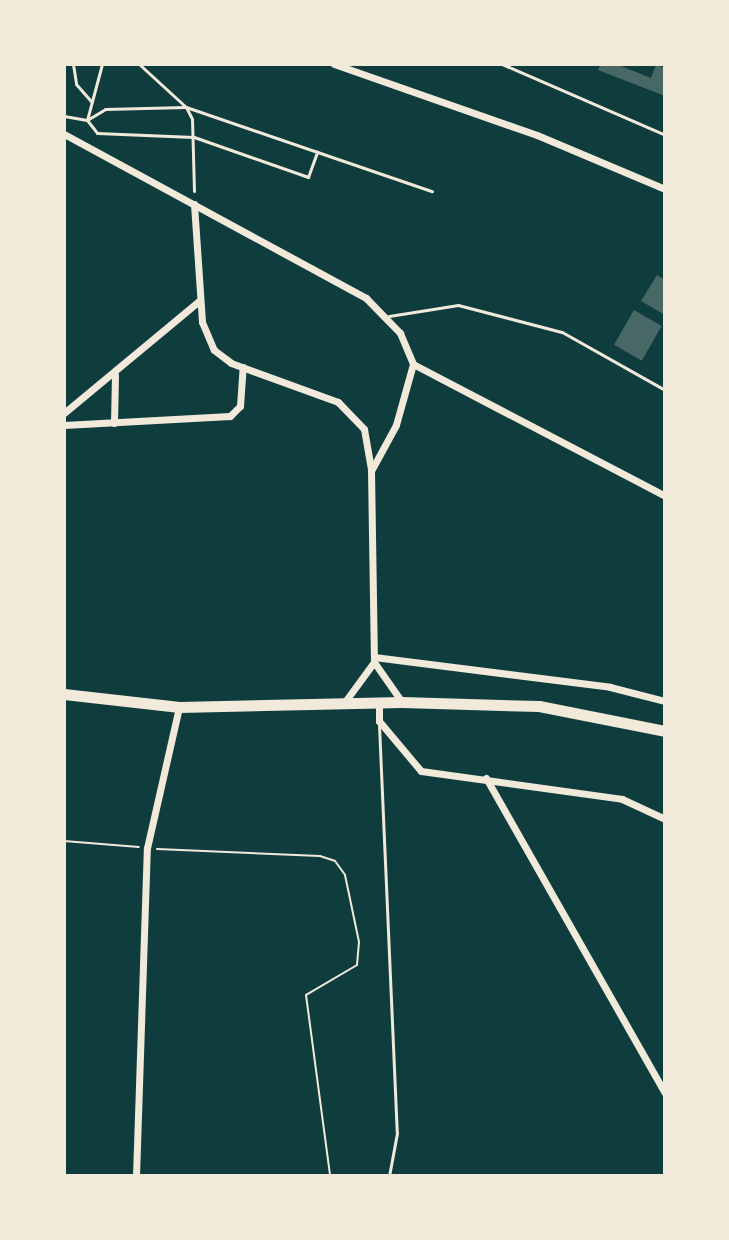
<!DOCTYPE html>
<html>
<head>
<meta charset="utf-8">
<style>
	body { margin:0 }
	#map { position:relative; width:729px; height:1240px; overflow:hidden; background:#0f3d3e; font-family:"Asap Condensed",sans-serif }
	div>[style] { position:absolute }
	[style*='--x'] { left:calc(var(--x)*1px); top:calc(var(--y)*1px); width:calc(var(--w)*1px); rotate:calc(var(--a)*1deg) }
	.building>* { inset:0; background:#486865; transform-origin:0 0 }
	.path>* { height:2px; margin:-1px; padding:0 1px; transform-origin:1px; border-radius:1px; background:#f1e9da }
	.service>* { height:3px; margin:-1.5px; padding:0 1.5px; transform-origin:1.5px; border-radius:1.5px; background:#f1e9da }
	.minor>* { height:7px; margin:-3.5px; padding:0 3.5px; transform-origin:3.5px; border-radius:3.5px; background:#f1e9da }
	.trunk>* { height:11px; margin:-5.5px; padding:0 5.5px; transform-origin:5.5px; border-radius:5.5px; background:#f1e9da }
	span { translate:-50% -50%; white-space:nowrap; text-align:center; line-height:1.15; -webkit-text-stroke:6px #f1e9da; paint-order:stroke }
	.frame { position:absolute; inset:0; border:66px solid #f1e9da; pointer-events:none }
</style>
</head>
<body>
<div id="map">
	<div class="building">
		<i style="clip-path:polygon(601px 64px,616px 64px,651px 78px,656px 65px,665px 68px,665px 96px,598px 70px)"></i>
		<i style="clip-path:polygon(657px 275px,665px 280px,665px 315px,641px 301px)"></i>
		<i style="left:634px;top:310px;width:32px;height:40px;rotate:30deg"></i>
	</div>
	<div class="path">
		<i style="--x:64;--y:841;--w:75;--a:4.6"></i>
		<i style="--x:157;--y:849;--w:163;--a:2.5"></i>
		<i style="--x:320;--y:856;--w:16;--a:18"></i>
		<i style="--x:335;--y:861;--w:17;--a:54"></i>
		<i style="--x:345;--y:875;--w:68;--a:78.2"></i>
		<i style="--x:359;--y:942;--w:23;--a:95"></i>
		<i style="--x:357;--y:965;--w:59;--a:149.5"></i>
		<i style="--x:306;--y:995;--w:183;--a:82.4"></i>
	</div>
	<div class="service">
		<i style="--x:73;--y:64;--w:20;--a:81"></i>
		<i style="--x:76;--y:84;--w:23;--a:49"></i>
		<i style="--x:102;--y:64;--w:58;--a:105"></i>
		<i style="--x:87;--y:120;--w:16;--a:52"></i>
		<i style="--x:97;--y:133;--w:97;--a:2.4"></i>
		<i style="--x:194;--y:137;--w:121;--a:19.3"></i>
		<i style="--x:308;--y:177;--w:27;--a:-70"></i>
		<i style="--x:139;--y:64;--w:64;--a:42.5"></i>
		<i style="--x:186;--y:107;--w:13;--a:63"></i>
		<i style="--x:192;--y:119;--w:72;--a:88.4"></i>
		<i style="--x:502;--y:64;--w:178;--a:23.5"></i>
		<i style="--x:64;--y:116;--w:23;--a:10"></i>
		<i style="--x:87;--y:120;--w:21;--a:-31"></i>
		<i style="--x:105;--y:109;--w:81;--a:-1.4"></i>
		<i style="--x:186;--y:107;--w:260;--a:18.9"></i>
		<i style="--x:389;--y:316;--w:70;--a:-9.1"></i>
		<i style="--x:458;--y:305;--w:107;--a:14.6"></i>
		<i style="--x:562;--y:332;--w:118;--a:29.4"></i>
		<i style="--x:379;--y:725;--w:408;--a:87.5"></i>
		<i style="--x:397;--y:1133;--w:44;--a:100.5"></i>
	</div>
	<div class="minor">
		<i style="--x:334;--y:64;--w:215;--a:19.3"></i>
		<i style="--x:537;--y:135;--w:139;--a:22.9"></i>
		<i style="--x:64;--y:134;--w:344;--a:28.5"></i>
		<i style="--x:366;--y:298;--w:49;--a:45.8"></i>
		<i style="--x:400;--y:333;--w:34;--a:67"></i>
		<i style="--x:413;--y:364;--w:63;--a:105.6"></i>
		<i style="--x:396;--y:425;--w:52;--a:118.5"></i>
		<i style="--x:371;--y:471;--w:191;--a:89.1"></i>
		<i style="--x:194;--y:204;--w:118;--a:86.1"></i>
		<i style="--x:202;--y:322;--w:30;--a:67"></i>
		<i style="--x:214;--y:350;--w:21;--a:37"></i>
		<i style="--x:231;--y:363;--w:114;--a:20"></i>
		<i style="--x:338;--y:402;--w:37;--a:46"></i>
		<i style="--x:364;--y:429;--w:41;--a:80.1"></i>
		<i style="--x:413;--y:364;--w:284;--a:27.6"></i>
		<i style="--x:64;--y:413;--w:175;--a:-39.7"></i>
		<i style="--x:114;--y:423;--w:48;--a:-88.8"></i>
		<i style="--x:64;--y:425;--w:166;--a:-3.1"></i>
		<i style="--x:230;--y:416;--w:14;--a:-45"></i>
		<i style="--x:240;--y:406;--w:39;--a:-86"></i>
		<i style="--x:374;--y:657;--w:238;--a:7.2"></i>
		<i style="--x:610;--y:687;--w:57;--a:14.3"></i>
		<i style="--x:374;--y:662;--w:49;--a:55"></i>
		<i style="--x:344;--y:703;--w:51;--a:-53.8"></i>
		<i style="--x:379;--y:703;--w:18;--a:90"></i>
		<i style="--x:379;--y:721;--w:65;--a:50"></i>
		<i style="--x:421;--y:771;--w:203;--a:7.9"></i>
		<i style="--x:622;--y:799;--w:47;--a:24.9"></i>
		<i style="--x:486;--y:778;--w:362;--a:60.4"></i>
		<i style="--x:136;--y:1176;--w:328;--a:-88.1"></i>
		<i style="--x:147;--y:848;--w:145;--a:-77.2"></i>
	</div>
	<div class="trunk">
		<i style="--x:64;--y:694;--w:116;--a:6.4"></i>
		<i style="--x:179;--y:707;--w:223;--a:-1.3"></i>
		<i style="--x:402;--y:702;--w:137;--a:1.7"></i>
		<i style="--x:539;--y:706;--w:128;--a:11.2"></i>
	</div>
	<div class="frame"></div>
</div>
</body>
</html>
